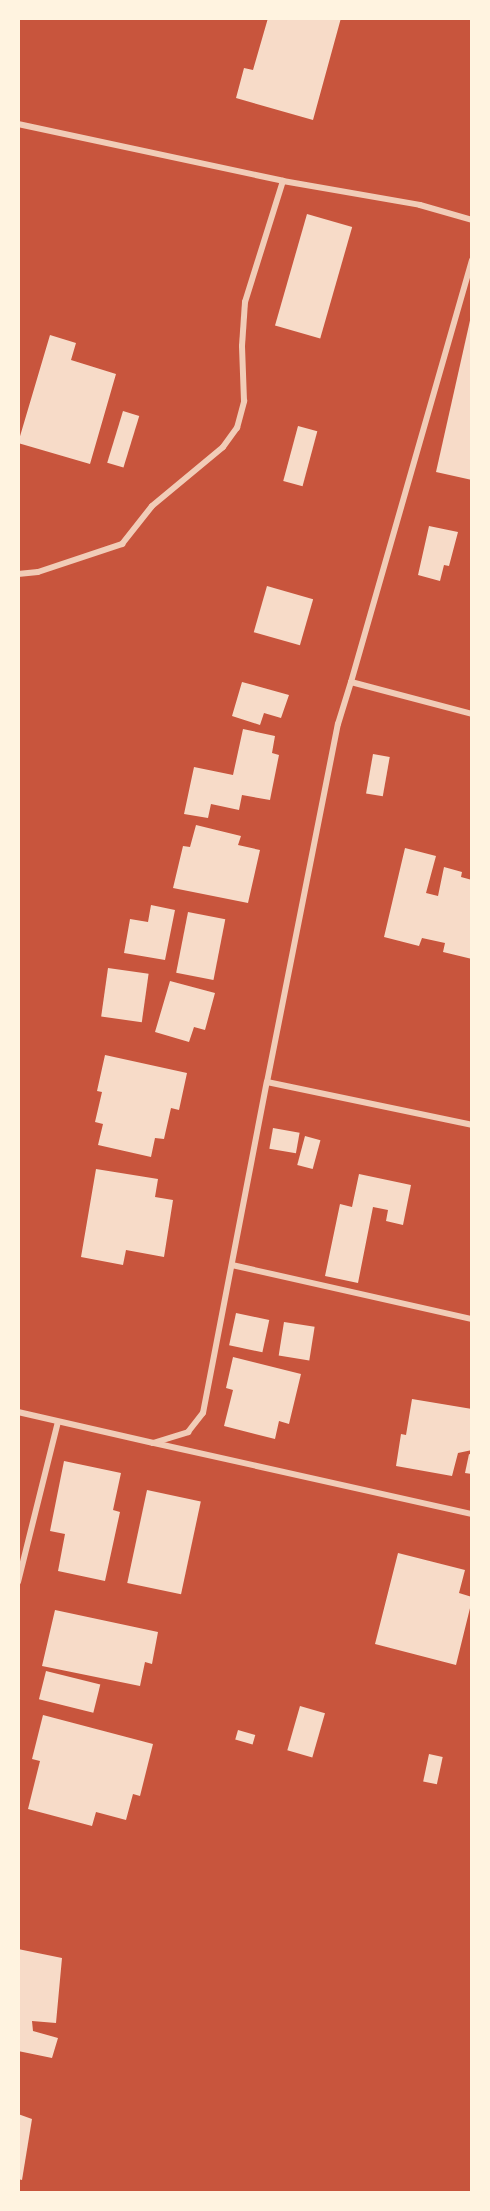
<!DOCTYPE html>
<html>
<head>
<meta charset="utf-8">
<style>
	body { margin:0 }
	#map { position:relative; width:490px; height:2211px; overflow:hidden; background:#c8553d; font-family:Inter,sans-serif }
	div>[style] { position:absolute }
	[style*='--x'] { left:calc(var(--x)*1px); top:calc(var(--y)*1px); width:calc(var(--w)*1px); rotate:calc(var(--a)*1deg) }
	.building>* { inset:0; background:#f7dbc8; transform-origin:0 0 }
	.minor>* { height:6px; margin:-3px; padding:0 3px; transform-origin:3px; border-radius:3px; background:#f1ccb7 }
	span { translate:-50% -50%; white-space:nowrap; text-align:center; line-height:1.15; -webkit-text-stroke:5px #fff3e0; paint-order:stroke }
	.frame { position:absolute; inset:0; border:20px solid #fff3e0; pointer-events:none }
</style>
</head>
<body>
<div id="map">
	<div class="building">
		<i style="clip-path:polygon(268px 18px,341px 18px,313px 120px,236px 98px,244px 68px,253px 70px)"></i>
		<i style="left:307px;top:214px;width:47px;height:116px;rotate:16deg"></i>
		<i style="clip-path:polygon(471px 316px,472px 316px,472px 480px,436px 472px)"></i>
		<i style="clip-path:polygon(50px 335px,76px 343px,71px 360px,116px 374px,90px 464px,18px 443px)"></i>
		<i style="left:123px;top:411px;width:17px;height:54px;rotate:17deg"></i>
		<i style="left:298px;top:426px;width:20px;height:57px;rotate:15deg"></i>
		<i style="clip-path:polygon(429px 526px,458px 532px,449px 566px,444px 565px,440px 581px,418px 575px)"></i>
		<i style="left:267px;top:586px;width:48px;height:48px;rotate:16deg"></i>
		<i style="clip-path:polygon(242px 682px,289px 695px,281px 718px,264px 713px,260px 725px,232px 716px)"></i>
		<i style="clip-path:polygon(243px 729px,275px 736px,272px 753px,279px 755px,270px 800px,242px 795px,239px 810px,211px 804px,208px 818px,184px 814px,194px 767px,233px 775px)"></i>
		<i style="left:373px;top:754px;width:17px;height:40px;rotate:10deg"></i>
		<i style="clip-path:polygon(196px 825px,241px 836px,238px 845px,260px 850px,248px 903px,173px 888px,183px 846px,190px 847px)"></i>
		<i style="clip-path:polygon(405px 848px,436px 856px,426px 893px,438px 896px,444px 867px,462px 872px,461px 877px,472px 880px,472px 959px,443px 952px,445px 943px,422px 938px,419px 946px,384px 937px)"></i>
		<i style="clip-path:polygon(151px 905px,175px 910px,165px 960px,124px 953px,130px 919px,148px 922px)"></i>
		<i style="left:188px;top:912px;width:38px;height:62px;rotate:11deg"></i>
		<i style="left:108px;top:968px;width:41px;height:49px;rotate:8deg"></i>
		<i style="clip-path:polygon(170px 981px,215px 993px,205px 1030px,194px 1027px,189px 1042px,155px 1032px)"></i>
		<i style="clip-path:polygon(105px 1055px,187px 1073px,179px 1110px,171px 1108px,164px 1139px,155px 1138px,151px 1157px,98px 1145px,103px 1124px,95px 1122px,102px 1092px,97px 1091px)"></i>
		<i style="left:273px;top:1128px;width:27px;height:21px;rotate:10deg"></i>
		<i style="left:305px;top:1136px;width:16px;height:30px;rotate:15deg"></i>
		<i style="clip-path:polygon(96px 1169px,158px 1179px,155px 1197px,173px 1200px,164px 1257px,126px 1250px,123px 1265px,81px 1257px)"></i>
		<i style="clip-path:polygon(359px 1174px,411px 1185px,403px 1225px,386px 1221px,388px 1210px,373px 1207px,358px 1283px,325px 1276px,340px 1204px,352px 1207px)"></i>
		<i style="left:236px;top:1313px;width:34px;height:33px;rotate:12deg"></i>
		<i style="left:284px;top:1322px;width:31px;height:34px;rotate:9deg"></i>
		<i style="clip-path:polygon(233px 1357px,301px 1374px,289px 1424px,279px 1421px,275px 1439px,224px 1426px,233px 1390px,226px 1388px)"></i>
		<i style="clip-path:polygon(412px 1399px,472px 1409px,472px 1450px,458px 1453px,452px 1476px,396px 1466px,401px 1434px,406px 1435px)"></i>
		<i style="clip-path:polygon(469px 1454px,472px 1455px,472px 1474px,465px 1473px)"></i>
		<i style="clip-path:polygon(64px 1461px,121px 1473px,113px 1510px,120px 1512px,105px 1581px,58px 1571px,65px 1534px,50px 1531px)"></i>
		<i style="left:147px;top:1490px;width:55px;height:95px;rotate:12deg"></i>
		<i style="clip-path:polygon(398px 1553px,465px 1570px,459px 1593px,472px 1597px,472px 1600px,456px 1665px,375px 1644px)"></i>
		<i style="clip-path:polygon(55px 1610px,158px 1632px,152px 1664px,145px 1662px,140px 1686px,42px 1666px)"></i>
		<i style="left:46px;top:1671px;width:56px;height:29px;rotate:14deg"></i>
		<i style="left:300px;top:1706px;width:26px;height:46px;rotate:16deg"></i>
		<i style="clip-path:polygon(43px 1715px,153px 1744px,140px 1796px,133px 1794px,126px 1820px,96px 1812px,92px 1826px,28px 1809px,40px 1761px,32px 1759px)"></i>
		<i style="left:238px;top:1730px;width:18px;height:10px;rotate:16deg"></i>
		<i style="left:429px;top:1754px;width:14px;height:28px;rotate:12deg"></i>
		<i style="clip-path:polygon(18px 1949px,62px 1958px,56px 2023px,32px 2021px,33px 2031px,58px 2038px,52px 2058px,18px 2051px)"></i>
		<i style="clip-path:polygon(18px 2114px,32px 2119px,22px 2180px,18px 2179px)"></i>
	</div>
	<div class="minor">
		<i style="--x:18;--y:124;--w:271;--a:12.1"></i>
		<i style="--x:283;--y:181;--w:139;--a:9.9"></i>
		<i style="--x:420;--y:205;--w:54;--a:16.1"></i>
		<i style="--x:18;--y:574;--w:20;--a:-6"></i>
		<i style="--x:38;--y:572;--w:89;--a:-18.4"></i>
		<i style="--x:122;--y:544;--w:48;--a:-51.7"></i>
		<i style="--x:152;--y:506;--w:92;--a:-39.7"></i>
		<i style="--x:223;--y:447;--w:24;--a:-54"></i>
		<i style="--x:237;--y:428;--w:28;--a:-75"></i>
		<i style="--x:244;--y:401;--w:55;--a:-92.1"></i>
		<i style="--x:242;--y:346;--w:44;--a:-86.1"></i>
		<i style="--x:245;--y:302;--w:127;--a:-72.6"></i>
		<i style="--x:351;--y:682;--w:439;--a:-74"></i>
		<i style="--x:267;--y:1082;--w:365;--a:-78.8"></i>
		<i style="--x:338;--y:724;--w:44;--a:-72.8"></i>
		<i style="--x:351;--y:682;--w:125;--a:14.8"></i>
		<i style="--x:232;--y:1265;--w:246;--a:12.7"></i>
		<i style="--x:18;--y:1412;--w:139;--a:12.9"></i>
		<i style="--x:153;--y:1443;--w:37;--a:-17"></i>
		<i style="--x:188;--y:1432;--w:24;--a:-52"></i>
		<i style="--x:203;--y:1413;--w:337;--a:-79.1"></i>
		<i style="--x:267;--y:1082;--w:209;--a:11.8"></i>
		<i style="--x:154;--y:1443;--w:326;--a:12.6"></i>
		<i style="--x:18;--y:1582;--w:165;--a:-76"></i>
	</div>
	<div class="frame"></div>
</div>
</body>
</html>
